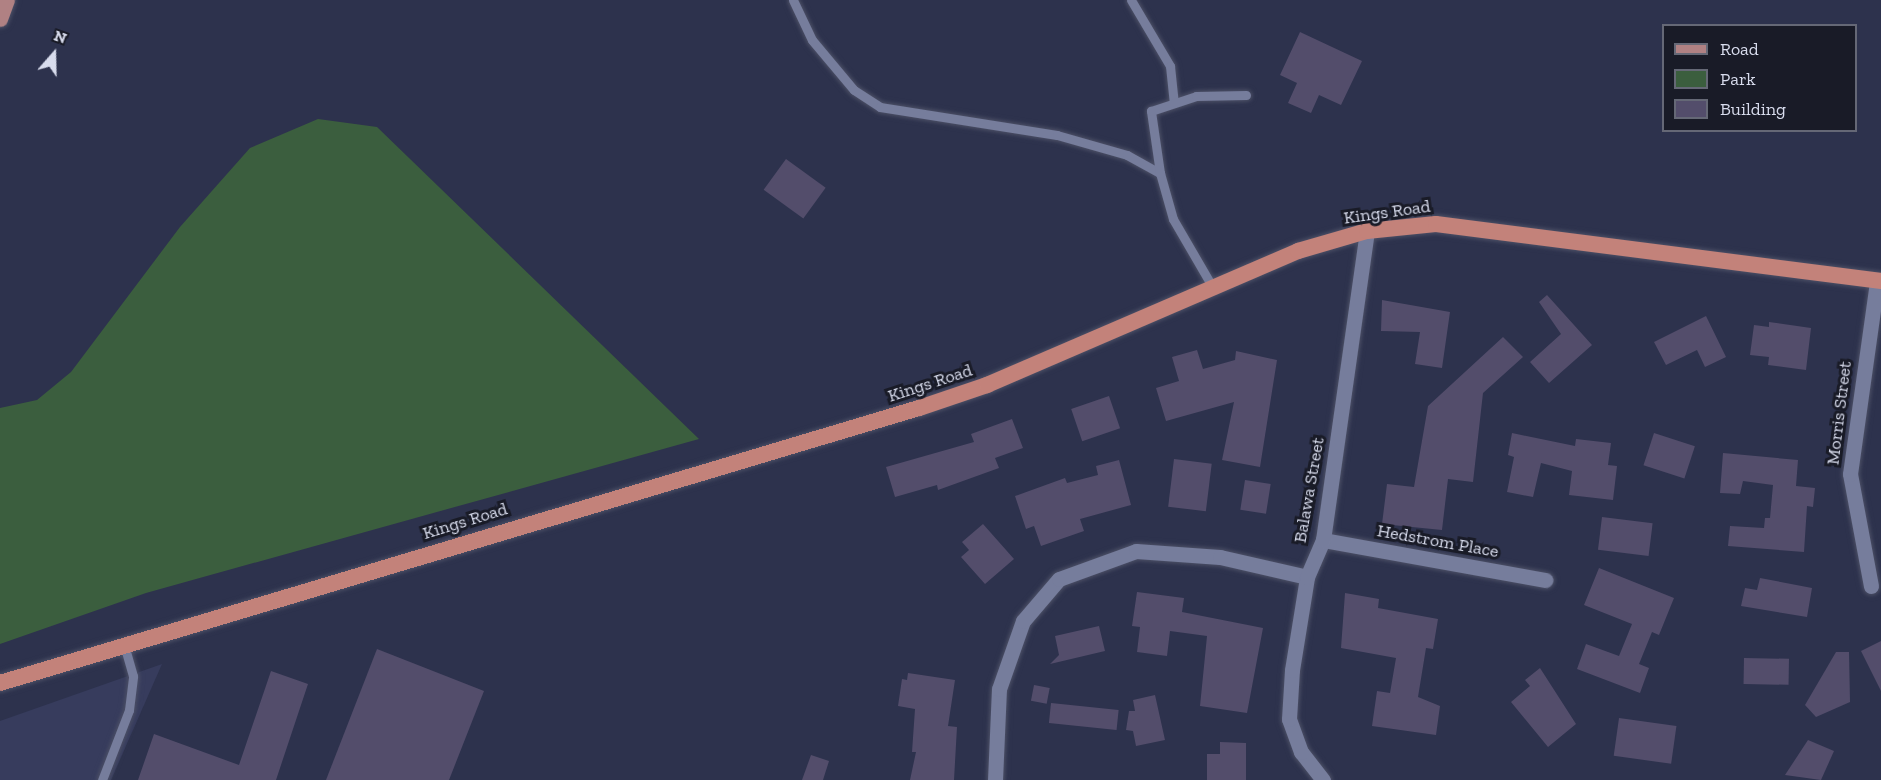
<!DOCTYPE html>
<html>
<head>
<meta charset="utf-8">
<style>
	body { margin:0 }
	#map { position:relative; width:1881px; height:780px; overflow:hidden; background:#2d324d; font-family:"Zilla Slab",serif }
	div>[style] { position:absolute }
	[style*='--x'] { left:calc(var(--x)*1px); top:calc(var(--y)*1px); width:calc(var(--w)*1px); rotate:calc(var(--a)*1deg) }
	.built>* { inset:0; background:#373c5d }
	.green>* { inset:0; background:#3b5e3e }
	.building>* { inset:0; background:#534d6b; transform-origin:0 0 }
	.roads { filter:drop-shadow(0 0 2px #4c5066) drop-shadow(0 0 2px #4c5066) }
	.service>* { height:9px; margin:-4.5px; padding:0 4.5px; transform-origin:4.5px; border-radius:4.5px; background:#767d9c }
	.minor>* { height:15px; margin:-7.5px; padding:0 7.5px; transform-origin:7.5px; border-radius:7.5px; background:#767d9c }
	.primary>* { height:15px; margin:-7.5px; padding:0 7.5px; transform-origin:7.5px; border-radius:7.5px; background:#b08183 }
	.trunk>* { height:16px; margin:-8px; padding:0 8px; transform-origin:8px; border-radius:8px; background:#c3827a }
	span { translate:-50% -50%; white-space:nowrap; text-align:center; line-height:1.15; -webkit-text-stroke:6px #191b27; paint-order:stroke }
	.street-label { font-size:18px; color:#d8dced }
	.legend { position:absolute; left:1662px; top:24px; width:195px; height:108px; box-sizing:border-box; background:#191b27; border:2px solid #656876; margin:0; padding:8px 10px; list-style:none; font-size:18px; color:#d8dced }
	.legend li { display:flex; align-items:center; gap:12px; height:30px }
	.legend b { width:30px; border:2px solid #656876 }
	.north { position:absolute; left:24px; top:24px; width:60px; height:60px; -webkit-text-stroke:4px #191b27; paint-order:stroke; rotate:20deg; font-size:16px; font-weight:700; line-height:24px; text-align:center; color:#d8dced }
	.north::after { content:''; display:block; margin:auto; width:21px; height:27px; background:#d8dced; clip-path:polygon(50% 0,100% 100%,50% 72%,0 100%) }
</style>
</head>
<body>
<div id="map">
	<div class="built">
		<i style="clip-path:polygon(162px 664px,111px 780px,0 780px,0 721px)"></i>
	</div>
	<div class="green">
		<i style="clip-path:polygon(318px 119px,377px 127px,699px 439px,146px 593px,0 644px,0 408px,37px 400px,71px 372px,180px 227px,250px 148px)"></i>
	</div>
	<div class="building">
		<i style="clip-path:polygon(1300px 32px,1362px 61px,1341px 105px,1319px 95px,1311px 113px,1288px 103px,1297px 83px,1280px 75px)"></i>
		<i style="left:786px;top:159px;width:49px;height:38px;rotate:36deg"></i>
		<i style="clip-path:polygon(1547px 295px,1592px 345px,1549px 383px,1530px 362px,1561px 334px,1539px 302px)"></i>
		<i style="clip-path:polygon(1382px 300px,1450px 312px,1442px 368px,1415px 364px,1420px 332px,1381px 331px)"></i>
		<i style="clip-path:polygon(1706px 316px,1726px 357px,1705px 367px,1697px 350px,1666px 365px,1654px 342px)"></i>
		<i style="clip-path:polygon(1769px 322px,1811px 328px,1806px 370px,1768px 365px,1769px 357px,1750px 355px,1754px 325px,1769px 327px)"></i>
		<i style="clip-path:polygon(1503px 337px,1523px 357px,1483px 393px,1473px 482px,1448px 479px,1442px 530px,1382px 524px,1387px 484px,1414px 487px,1428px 406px)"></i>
		<i style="clip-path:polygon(1197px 350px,1203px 369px,1235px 360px,1236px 351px,1277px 360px,1260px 467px,1222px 460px,1234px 402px,1166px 421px,1156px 388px,1179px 381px,1172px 357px)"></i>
		<i style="left:1109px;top:396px;width:34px;height:40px;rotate:71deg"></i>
		<i style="clip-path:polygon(1012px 419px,1023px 448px,995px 458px,999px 468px,938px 490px,937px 485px,895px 497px,886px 467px,974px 442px,971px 434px)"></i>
		<i style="clip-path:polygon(1512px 433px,1575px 446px,1576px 439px,1611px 443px,1608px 465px,1617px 466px,1613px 500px,1569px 495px,1572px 471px,1541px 463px,1533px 497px,1507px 492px,1514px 457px,1508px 455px)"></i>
		<i style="left:1654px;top:433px;width:43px;height:34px;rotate:18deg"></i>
		<i style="clip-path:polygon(1723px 453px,1798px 460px,1796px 486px,1815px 488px,1813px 507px,1807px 506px,1804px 552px,1728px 546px,1730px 526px,1764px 528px,1765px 518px,1770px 518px,1773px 485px,1743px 481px,1740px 494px,1720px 493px)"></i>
		<i style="left:1174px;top:459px;width:38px;height:48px;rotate:7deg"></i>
		<i style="clip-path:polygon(1119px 460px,1131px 505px,1080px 519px,1084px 531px,1041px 546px,1034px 526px,1026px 529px,1015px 496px,1065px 478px,1067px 483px,1098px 475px,1096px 466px)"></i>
		<i style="left:1245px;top:480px;width:26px;height:30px;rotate:9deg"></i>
		<i style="left:1602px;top:517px;width:51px;height:33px;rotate:7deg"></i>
		<i style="clip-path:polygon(983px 524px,1014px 559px,985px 584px,961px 557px,969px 550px,962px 542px)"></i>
		<i style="clip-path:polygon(1599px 568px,1674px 598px,1659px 635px,1652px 632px,1639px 664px,1649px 668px,1640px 693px,1577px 669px,1586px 644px,1619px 656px,1632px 624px,1584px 605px)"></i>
		<i style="clip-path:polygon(1760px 578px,1812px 588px,1807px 617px,1741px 606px,1745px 588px,1757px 590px)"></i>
		<i style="clip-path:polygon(1137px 592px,1184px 598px,1182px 612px,1263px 628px,1247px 713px,1200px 706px,1207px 636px,1170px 631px,1167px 656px,1137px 652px,1140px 627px,1132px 626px)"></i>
		<i style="clip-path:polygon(1345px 593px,1379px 599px,1378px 608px,1438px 619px,1433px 649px,1426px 648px,1418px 697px,1440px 706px,1436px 735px,1372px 726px,1377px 691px,1390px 693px,1396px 658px,1341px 648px)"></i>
		<i style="clip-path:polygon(1099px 626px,1105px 651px,1050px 664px,1059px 655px,1055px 636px)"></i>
		<i style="clip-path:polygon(1881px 641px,1881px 691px,1861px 651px)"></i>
		<i style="clip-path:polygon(377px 649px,484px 691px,449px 780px,326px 780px)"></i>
		<i style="clip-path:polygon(1836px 652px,1849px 652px,1850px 702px,1816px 717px,1805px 705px)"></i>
		<i style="left:1744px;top:658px;width:45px;height:26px;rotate:1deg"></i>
		<i style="clip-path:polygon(1540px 668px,1576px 724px,1548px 747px,1511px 702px,1530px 686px,1525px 680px)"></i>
		<i style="clip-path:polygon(271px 671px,308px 684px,276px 780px,138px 780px,154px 734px,239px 765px)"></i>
		<i style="clip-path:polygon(908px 673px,955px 680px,948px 726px,957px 727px,954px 780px,910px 780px,916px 752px,912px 752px,915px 709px,898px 706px,902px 679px,907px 680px)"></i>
		<i style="left:1034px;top:685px;width:16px;height:16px;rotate:11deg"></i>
		<i style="clip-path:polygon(1155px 695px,1165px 740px,1136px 746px,1133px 731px,1126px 730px,1129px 711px,1135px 711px,1133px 700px)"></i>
		<i style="left:1051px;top:703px;width:68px;height:20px;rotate:6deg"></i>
		<i style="left:1619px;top:718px;width:58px;height:38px;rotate:8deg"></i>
		<i style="clip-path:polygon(1808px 740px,1834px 751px,1821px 780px,1785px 775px)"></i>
		<i style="clip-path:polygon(1220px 742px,1246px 743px,1246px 780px,1207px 780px,1207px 754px,1220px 754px)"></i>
		<i style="clip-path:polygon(811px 755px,829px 761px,823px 780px,802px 780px)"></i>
	</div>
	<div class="roads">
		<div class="service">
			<i style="--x:793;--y:0;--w:44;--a:64.6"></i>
			<i style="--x:812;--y:40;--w:65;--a:50"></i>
			<i style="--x:854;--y:90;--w:31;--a:33"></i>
			<i style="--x:880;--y:107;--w:179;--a:9"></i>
			<i style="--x:1057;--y:135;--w:73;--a:15.9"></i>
			<i style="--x:1127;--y:155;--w:38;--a:29"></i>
			<i style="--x:1160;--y:173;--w:48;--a:74.2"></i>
			<i style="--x:1173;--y:219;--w:78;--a:59.8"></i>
			<i style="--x:1131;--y:0;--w:77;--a:59.4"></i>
			<i style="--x:1170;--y:66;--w:37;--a:84"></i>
			<i style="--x:1160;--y:173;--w:63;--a:-98.3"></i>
			<i style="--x:1151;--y:111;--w:47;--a:-18.4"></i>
			<i style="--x:1196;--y:96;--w:50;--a:-1.1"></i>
			<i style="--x:102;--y:780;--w:75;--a:-68.9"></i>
			<i style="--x:129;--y:710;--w:34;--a:-83"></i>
			<i style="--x:133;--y:676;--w:33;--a:-106"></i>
		</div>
		<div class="minor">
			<i style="--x:1323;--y:540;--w:226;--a:10.2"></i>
			<i style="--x:1871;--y:586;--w:114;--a:-100.6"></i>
			<i style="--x:1850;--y:474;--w:195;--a:-82"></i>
			<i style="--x:995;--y:780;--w:91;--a:-87.5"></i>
			<i style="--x:999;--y:689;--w:72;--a:-70.6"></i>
			<i style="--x:1023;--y:621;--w:55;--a:-49.4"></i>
			<i style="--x:1059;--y:579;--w:82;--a:-20"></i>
			<i style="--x:1136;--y:551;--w:84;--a:4.1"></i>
			<i style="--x:1220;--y:557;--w:89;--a:12.9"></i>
			<i style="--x:1323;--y:780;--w:36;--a:-128"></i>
			<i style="--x:1301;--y:752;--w:35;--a:-110"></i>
			<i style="--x:1289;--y:719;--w:49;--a:-86.5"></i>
			<i style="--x:1292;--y:670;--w:94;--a:-80.8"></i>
			<i style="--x:1307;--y:577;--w:40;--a:-66.6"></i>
			<i style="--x:1323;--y:540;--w:312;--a:-81.9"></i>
		</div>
		<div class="primary">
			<i style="--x:0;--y:19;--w:20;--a:-70"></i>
		</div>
		<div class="trunk">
			<i style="--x:0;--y:683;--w:959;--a:-16.66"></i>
			<i style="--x:919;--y:408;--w:72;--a:-18.7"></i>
			<i style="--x:987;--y:385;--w:339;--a:-23.3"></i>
			<i style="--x:1298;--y:251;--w:72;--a:-16.2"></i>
			<i style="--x:1367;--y:231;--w:69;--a:-5.8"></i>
			<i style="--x:1436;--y:224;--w:449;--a:7.3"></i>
		</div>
	</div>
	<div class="street-label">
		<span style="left:1387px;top:212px;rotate:-8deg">Kings Road</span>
		<span style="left:930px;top:383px;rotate:-18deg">Kings Road</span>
		<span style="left:1839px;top:413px;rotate:-83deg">Morris Street</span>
		<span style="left:1309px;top:490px;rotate:-80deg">Balawa Street</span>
		<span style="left:465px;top:521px;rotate:-17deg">Kings Road</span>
		<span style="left:1438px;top:541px;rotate:10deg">Hedstrom Place</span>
	</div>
	<ul class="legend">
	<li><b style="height:8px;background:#b08183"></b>Road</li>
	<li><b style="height:16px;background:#3b5e3e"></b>Park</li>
	<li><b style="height:16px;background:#534d6b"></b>Building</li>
	</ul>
	<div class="north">N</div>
</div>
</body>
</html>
